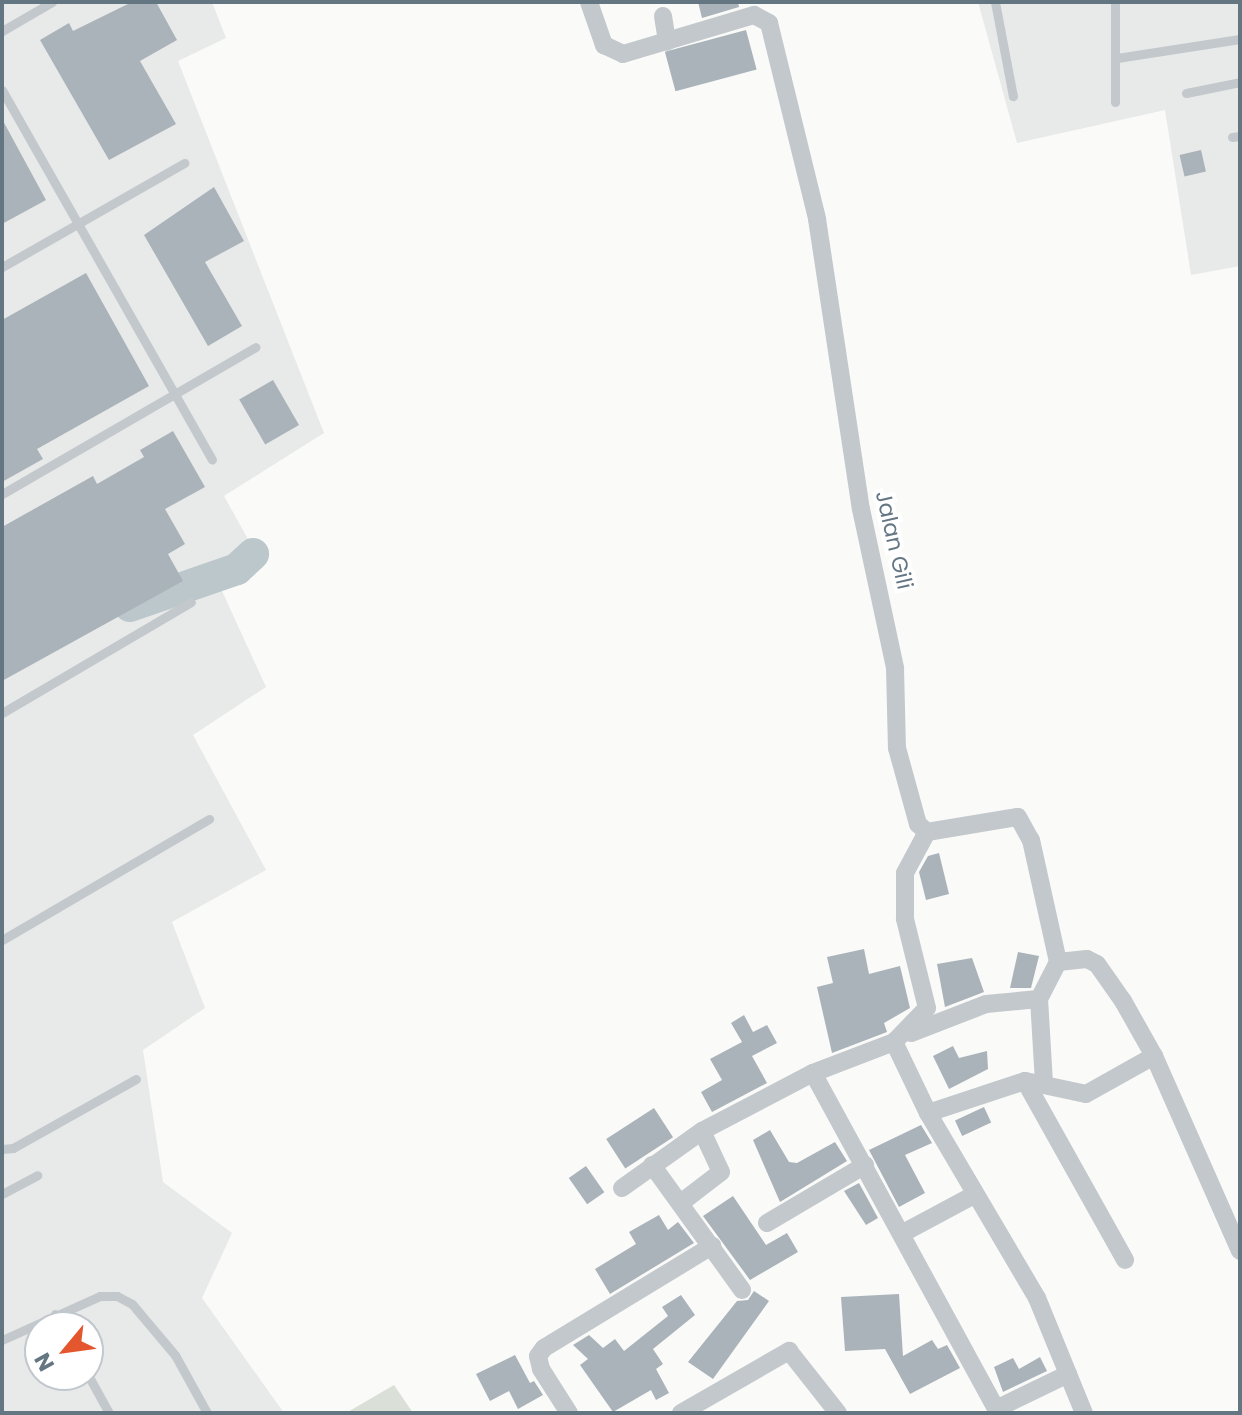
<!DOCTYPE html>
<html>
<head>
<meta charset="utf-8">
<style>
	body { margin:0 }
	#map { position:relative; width:1242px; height:1415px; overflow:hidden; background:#fafaf8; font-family:Poppins,sans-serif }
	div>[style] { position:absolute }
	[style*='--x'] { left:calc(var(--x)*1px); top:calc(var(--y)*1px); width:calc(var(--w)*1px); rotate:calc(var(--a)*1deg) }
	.built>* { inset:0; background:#e8e9e9 }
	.green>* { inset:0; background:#dadfd7 }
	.river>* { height:32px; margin:-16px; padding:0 16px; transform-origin:16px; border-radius:16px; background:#bbc7cb }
	.building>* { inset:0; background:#aab3b9; transform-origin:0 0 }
	.service>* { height:9px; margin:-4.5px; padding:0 4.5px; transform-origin:4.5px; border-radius:4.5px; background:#c3c8cc }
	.minor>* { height:18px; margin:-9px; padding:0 9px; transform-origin:9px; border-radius:9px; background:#c3c8cc }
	span { translate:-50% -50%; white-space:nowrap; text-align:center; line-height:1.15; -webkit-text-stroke:8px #fff; paint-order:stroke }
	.street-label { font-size:22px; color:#657683 }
	.frame { position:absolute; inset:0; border:4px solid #657683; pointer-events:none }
	.north { position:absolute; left:24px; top:1311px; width:80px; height:80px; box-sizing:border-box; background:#fff; border:2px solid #c1c8cd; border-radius:50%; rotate:241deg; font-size:22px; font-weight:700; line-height:32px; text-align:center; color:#657683 }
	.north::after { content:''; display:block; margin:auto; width:28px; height:36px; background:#e4572e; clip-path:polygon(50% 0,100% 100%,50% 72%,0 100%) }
</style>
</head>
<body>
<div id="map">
	<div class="built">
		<i style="clip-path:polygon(evenodd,2px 2px,212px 2px,226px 38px,178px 61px,324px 433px,224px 496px,259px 559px,217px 580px,266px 687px,193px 735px,266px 870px,172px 922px,205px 1008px,143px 1050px,163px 1182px,232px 1233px,202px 1298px,284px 1413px,2px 1413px,2px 2px,40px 1327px,88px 1327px,88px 1375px,40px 1375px,40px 1327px)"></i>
		<i style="clip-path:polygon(978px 2px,1240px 2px,1240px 266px,1191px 275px,1165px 110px,1017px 143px)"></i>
	</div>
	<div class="green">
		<i style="clip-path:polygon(394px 1385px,413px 1413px,346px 1413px)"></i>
	</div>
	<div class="river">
		<i style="--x:130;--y:606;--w:113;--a:-19.1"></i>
		<i style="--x:237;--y:569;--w:22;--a:-43"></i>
	</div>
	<div class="building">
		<i style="clip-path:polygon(132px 2px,156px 2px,177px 40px,140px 61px,176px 124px,109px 160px,40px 40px,69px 23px,73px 31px)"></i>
		<i style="clip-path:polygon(698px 2px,738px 2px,739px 7px,702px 18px)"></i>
		<i style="left:746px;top:30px;width:41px;height:84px;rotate:75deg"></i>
		<i style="clip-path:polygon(2px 119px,46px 200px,2px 224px)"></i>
		<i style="left:1201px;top:150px;width:22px;height:22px;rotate:77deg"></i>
		<i style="clip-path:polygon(214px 187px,244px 241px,205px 262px,242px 326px,208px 346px,144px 235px)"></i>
		<i style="clip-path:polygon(86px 273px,149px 386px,37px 449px,43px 459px,2px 482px,2px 320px)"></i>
		<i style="left:273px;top:380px;width:52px;height:39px;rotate:60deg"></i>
		<i style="clip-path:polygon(173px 431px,205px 487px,165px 509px,185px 544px,168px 554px,183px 581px,2px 681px,2px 527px,93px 476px,97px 484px,144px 457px,140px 450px)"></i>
		<i style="clip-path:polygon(939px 853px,949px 894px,926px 900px,919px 872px,928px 856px)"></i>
		<i style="clip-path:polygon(864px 949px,869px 974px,900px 966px,910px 1008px,884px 1023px,887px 1032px,832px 1053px,817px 987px,833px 983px,827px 957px)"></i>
		<i style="clip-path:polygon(1018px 952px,1039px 956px,1031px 988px,1010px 988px)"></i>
		<i style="clip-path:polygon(972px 958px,984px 992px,945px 1007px,937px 964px)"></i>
		<i style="clip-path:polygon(744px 1015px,753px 1032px,767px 1025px,777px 1043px,752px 1056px,767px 1083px,712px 1112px,701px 1092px,722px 1080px,710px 1059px,742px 1042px,731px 1023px)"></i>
		<i style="clip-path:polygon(953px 1046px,959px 1058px,987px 1051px,988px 1069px,949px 1089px,933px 1056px)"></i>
		<i style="left:984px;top:1107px;width:17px;height:32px;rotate:65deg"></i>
		<i style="left:654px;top:1108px;width:35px;height:57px;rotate:57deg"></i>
		<i style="clip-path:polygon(921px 1125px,932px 1143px,905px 1155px,925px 1193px,899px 1207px,869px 1150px)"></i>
		<i style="clip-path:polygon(770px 1130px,789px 1162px,797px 1163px,835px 1142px,847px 1161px,780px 1202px,753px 1140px)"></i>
		<i style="left:586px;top:1166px;width:32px;height:21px;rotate:55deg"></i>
		<i style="clip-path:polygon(859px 1183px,878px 1218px,866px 1225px,844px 1191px)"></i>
		<i style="clip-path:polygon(733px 1196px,766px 1245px,787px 1233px,798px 1252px,750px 1280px,703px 1216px)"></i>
		<i style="clip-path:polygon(659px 1215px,668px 1230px,678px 1222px,694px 1243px,610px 1294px,595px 1269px,636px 1244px,629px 1232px)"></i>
		<i style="clip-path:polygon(754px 1291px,769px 1301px,713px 1379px,688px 1362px,737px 1301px,748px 1300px)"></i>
		<i style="clip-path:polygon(899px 1294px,903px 1356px,932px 1340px,938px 1349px,947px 1345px,960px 1368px,910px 1394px,885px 1349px,845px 1351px,841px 1297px)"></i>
		<i style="clip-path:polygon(681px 1295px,695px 1315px,653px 1349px,663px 1364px,656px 1369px,669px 1393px,656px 1400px,651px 1390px,613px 1412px,580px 1365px,588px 1359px,573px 1345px,589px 1335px,603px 1348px,615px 1339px,624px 1351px,668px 1316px,662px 1307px)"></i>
		<i style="clip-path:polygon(515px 1355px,530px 1383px,534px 1381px,543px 1395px,518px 1409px,509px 1391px,490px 1401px,476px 1374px)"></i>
		<i style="clip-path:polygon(1040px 1357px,1047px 1371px,1003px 1392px,994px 1367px,1013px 1358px,1019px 1369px)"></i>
	</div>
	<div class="service">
		<i style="--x:995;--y:2;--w:96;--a:79.2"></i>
		<i style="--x:1115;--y:2;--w:100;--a:90"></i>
		<i style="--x:2;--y:31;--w:58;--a:-30.1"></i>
		<i style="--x:1117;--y:58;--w:124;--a:-8.8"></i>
		<i style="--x:2;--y:90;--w:425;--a:60.4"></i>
		<i style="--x:1186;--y:93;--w:55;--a:-11.5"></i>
		<i style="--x:1232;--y:137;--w:8;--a:-7"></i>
		<i style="--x:2;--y:267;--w:210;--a:-29.7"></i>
		<i style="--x:2;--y:494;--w:293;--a:-30.1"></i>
		<i style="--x:2;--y:713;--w:219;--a:-30.4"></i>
		<i style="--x:2;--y:940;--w:240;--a:-30.3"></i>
		<i style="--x:2;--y:1149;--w:11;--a:-5"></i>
		<i style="--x:13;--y:1148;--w:141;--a:-29.3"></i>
		<i style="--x:2;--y:1194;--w:40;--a:-28"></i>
		<i style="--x:55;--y:1314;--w:15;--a:62"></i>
		<i style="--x:2;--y:1340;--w:107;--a:-24.2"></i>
		<i style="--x:100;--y:1296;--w:17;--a:0"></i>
		<i style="--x:117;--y:1296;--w:17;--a:28"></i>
		<i style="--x:132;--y:1304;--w:67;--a:49.9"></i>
		<i style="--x:175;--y:1355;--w:66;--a:61.1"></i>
		<i style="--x:88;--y:1375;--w:43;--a:61.1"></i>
	</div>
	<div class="minor">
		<i style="--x:589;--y:2;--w:46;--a:70.8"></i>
		<i style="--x:604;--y:45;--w:21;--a:25"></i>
		<i style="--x:623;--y:54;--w:137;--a:-16.6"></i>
		<i style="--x:754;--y:15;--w:17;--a:28"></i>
		<i style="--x:769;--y:23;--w:202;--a:76.2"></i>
		<i style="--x:817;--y:219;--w:293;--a:81.4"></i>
		<i style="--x:861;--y:509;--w:163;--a:77.9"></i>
		<i style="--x:895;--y:668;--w:80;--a:88.6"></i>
		<i style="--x:897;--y:748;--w:79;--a:74.6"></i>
		<i style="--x:918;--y:824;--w:12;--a:42"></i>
		<i style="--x:663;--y:16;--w:26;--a:81"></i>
		<i style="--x:927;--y:832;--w:92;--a:-9.4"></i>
		<i style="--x:1018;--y:817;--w:26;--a:61"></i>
		<i style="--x:1031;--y:840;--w:125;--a:77.5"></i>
		<i style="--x:1058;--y:962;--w:29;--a:-6"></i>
		<i style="--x:1087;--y:959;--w:11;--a:27"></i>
		<i style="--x:1097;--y:964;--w:45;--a:54.9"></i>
		<i style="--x:1123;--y:1001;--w:63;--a:60.6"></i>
		<i style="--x:1154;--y:1056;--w:213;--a:66.2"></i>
		<i style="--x:911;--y:1033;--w:80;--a:-21.1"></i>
		<i style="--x:986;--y:1004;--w:53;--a:-5.4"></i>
		<i style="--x:894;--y:1042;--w:47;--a:-45.9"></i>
		<i style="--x:927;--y:1008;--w:92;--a:-103.9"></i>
		<i style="--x:905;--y:919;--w:46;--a:-90"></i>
		<i style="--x:905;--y:873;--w:47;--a:-61.8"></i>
		<i style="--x:813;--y:1073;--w:387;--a:61.4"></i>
		<i style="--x:1025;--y:1081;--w:205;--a:60.8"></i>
		<i style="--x:1044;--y:1083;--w:84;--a:-93.4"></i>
		<i style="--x:1039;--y:999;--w:42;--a:-62.8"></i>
		<i style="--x:928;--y:1113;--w:102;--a:-18.3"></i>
		<i style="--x:1025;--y:1081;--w:62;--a:12"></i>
		<i style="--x:1086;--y:1094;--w:78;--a:-29.2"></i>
		<i style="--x:652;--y:1165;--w:154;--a:54.2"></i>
		<i style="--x:622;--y:1188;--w:98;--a:-35.5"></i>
		<i style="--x:702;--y:1131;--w:125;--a:-27.6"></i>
		<i style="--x:813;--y:1073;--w:87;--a:-20.9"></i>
		<i style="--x:894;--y:1042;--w:79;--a:64.4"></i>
		<i style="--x:928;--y:1113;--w:215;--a:59.5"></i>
		<i style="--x:1037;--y:1298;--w:124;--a:67.8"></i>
		<i style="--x:682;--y:1202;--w:49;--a:-37.6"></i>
		<i style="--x:721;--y:1172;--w:45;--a:-114.9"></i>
		<i style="--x:767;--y:1223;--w:114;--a:-30.6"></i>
		<i style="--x:903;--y:1233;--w:81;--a:-28.2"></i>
		<i style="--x:996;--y:1409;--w:80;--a:-25.9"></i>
		<i style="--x:569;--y:1413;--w:52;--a:-122.5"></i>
		<i style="--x:541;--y:1369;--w:13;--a:-103"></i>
		<i style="--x:538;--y:1356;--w:10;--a:-53"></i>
		<i style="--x:544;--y:1348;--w:197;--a:-31.3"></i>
		<i style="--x:681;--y:1413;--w:125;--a:-29.9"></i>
		<i style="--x:789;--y:1351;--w:79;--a:51.7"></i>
	</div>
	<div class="street-label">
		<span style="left:894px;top:540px;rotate:77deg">Jalan Gili</span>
	</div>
	<div class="frame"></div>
	<div class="north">N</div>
</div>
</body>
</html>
